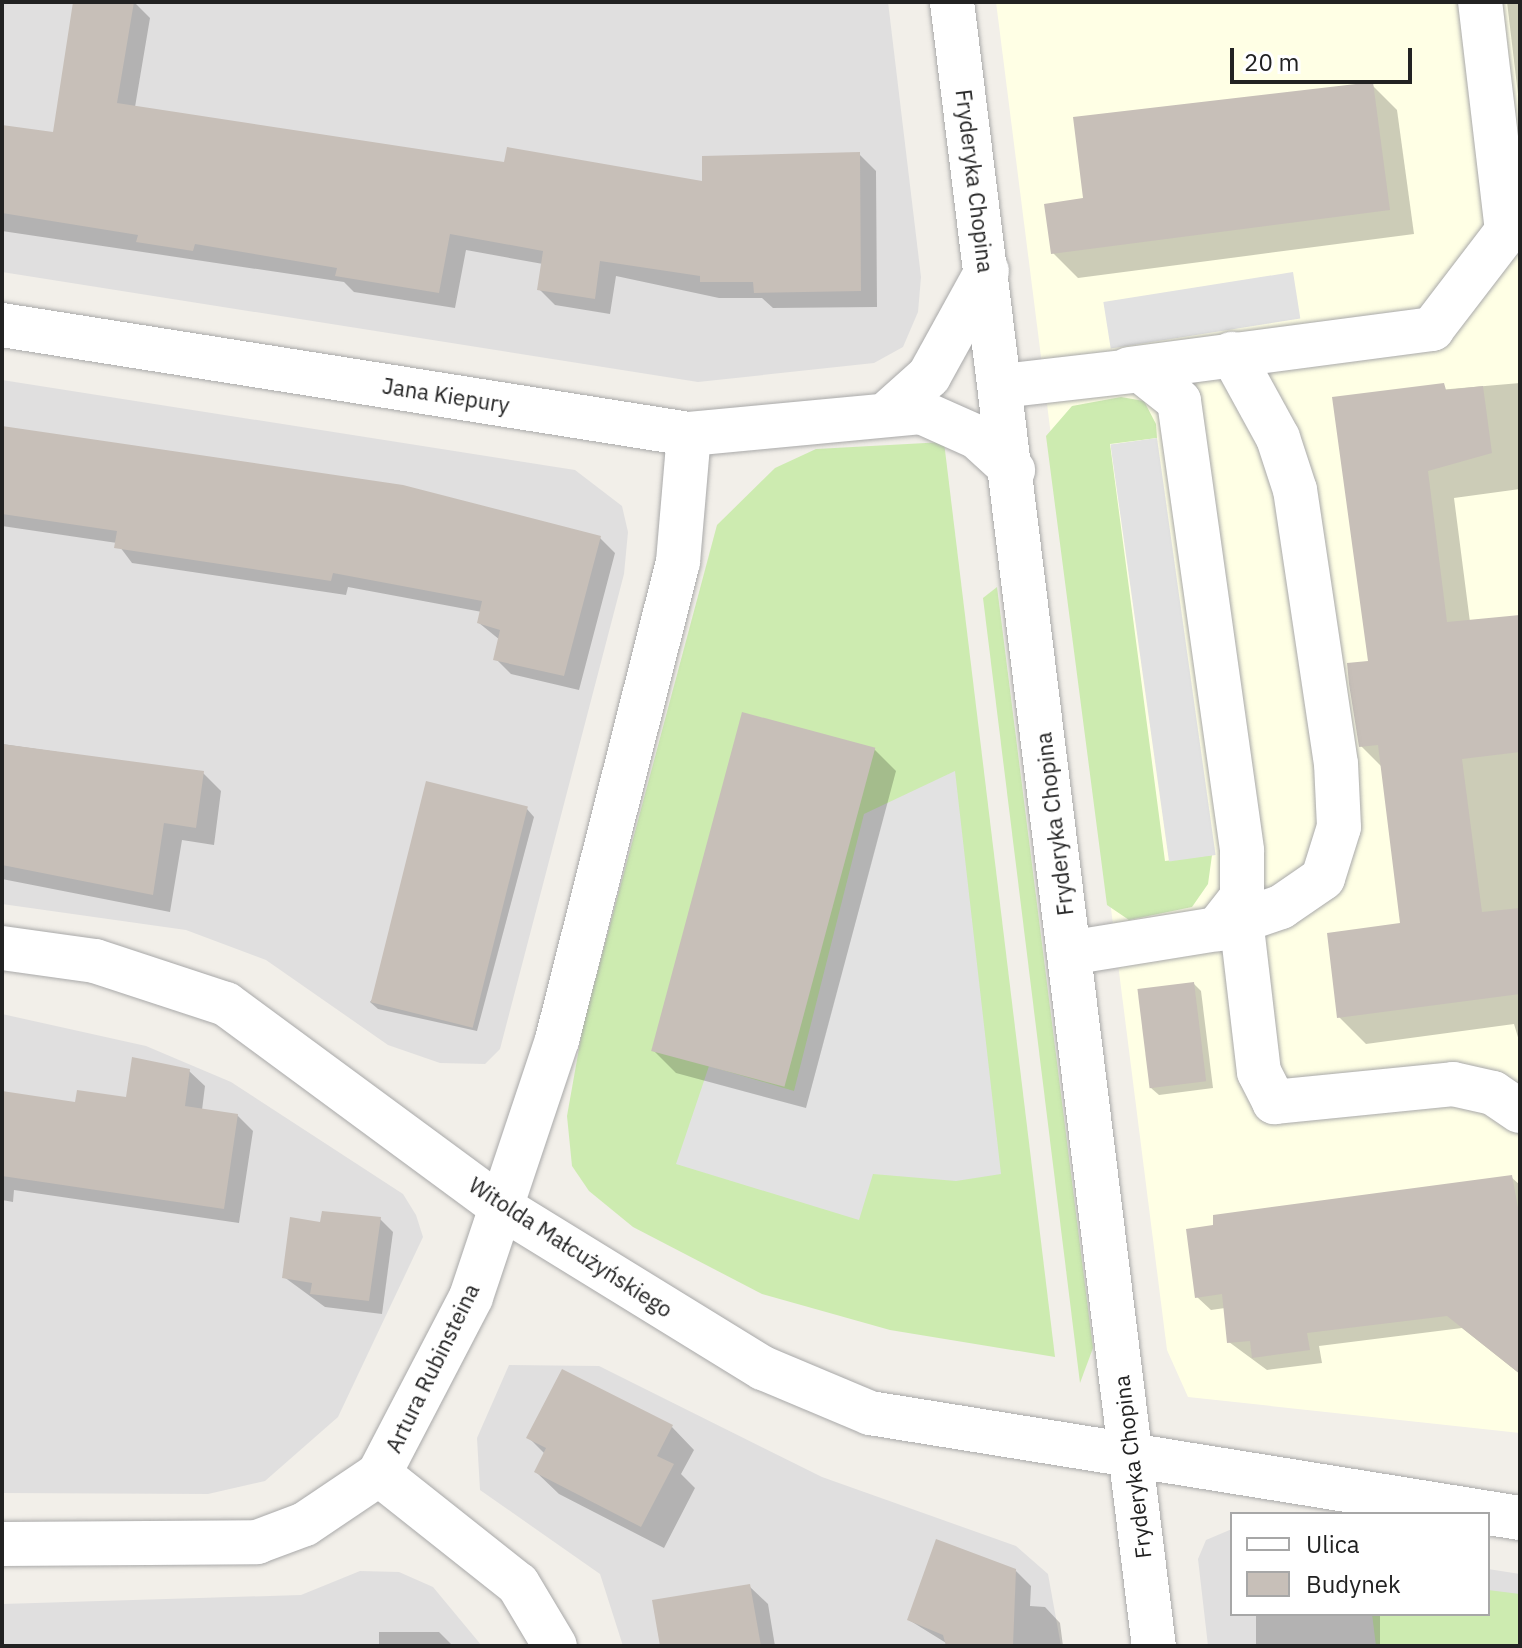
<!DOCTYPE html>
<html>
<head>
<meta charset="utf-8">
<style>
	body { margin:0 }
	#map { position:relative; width:1522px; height:1648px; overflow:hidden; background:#f2efe9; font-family:"IBM Plex Sans",sans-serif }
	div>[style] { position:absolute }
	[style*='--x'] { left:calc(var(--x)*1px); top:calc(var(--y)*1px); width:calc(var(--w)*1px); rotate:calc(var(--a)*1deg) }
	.residential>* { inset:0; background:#e0dfdf }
	.education>* { inset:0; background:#ffffe5 }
	.grass>* { inset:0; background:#cdebb0 }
	.parking>* { inset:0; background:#e2e2e2; transform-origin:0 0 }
	.shadow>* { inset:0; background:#0003; transform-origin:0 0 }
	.building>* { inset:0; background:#c7bfb8; transform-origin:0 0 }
	.roads { filter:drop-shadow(0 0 2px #a9a9a9) drop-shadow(0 0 2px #a9a9a9) }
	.minor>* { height:44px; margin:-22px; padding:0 22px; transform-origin:22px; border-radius:22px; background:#fff }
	span { translate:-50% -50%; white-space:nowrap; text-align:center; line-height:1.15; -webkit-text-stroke:8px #fff; paint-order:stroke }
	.street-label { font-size:22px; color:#222 }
	.frame { position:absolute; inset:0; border:4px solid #222; pointer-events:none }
	.legend { position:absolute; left:1230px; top:1512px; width:260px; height:104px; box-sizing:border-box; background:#fff; border:2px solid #a7a7a7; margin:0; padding:10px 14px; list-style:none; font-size:24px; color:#222 }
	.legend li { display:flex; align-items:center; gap:16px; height:40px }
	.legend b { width:40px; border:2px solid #a7a7a7 }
	.scale { position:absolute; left:1230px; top:48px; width:182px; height:36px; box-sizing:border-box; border:4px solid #222; border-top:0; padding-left:10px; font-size:24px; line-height:28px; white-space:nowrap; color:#222; -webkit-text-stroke:6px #fff; paint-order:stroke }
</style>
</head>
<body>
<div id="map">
	<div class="residential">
		<i style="clip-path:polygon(2px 2px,888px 2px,921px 277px,918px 312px,903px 347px,874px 363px,698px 382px,2px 272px)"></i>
		<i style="clip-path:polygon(2px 380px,575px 470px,622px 506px,628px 532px,624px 574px,500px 1049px,485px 1064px,440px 1063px,388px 1045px,266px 960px,186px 930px,2px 904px)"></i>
		<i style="clip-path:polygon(2px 1014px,146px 1046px,231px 1082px,403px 1194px,416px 1215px,423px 1237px,338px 1417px,265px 1481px,208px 1494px,2px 1493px)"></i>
		<i style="clip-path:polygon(509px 1365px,599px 1366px,822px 1477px,1016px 1546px,1048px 1574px,1061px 1646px,623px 1646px,600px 1574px,480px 1490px,477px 1438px)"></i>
		<i style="clip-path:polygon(1232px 1529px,1232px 1614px,1488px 1614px,1488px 1569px,1520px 1574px,1520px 1646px,1208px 1646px,1198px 1559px,1206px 1540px)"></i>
		<i style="clip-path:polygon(360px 1571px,399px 1572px,433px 1587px,482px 1646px,2px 1646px,2px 1604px,301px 1595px)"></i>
	</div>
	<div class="education">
		<i style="clip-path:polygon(996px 2px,1520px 2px,1520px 1433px,1188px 1397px,1167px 1350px)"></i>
	</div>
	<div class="grass">
		<i style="clip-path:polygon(1121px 397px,1144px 401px,1156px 424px,1157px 438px,1110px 444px,1165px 861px,1212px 855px,1208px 884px,1192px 907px,1129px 920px,1107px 905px,1046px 436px,1072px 406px)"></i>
		<i style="clip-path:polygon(944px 442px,1055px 1357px,890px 1330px,762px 1294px,633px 1227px,589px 1191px,572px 1166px,567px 1116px,583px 1026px,717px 525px,775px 468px,816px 449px)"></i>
		<i style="clip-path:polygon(997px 587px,1093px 1348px,1080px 1383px,983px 598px)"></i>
		<i style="clip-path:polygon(1488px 1590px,1520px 1594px,1520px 1646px,1376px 1646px,1372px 1614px,1488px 1614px)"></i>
	</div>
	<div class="parking">
		<i style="left:1293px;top:272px;width:47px;height:192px;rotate:81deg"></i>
		<i style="left:1157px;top:438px;width:421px;height:47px;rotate:82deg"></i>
		<i style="clip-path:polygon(955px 771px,1001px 1174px,956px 1181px,873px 1174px,859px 1220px,676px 1164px,709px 1066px,794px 1091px,864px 814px)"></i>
	</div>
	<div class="shadow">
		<i style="clip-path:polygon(75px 2px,134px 2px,150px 18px,135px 107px,506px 164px,704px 184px,860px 155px,876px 171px,877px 307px,773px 308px,762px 298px,719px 298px,616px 276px,610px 314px,555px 305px,539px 289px,543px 264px,466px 250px,455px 308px,354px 292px,344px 282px,2px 231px,2px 127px,55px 134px)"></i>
		<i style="clip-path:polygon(1507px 2px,1520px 2px,1520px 111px)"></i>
		<i style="clip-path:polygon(1372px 85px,1397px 110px,1414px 234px,1078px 278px,1053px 253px,1085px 200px)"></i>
		<i style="clip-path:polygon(1520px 383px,1520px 489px,1454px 498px,1470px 622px,1520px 617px,1520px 1044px,1514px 1024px,1366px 1044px,1339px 1017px,1403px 925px,1383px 768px,1361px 746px,1370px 662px,1334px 399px)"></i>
		<i style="clip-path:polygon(2px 427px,600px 538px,615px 553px,579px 690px,511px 674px,496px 659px,500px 640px,479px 623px,482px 612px,348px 587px,346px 595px,132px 563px,117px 543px,2px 526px)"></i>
		<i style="clip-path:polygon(2px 744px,203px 773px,221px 791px,214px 845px,182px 840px,170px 912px,2px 879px)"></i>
		<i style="clip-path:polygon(874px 749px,896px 771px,806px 1108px,676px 1073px,653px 1050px)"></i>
		<i style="clip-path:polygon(527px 809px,534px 817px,477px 1031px,378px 1009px,370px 1002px)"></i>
		<i style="clip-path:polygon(1194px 984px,1201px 991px,1213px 1088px,1159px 1095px,1151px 1088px)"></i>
		<i style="clip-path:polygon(189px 1071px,205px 1086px,202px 1110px,237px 1115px,253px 1131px,239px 1223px,14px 1190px,13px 1202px,2px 1200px,2px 1093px,77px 1104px,128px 1099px)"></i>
		<i style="clip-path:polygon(1511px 1177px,1520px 1185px,1520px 1374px,1462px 1328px,1319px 1346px,1322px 1363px,1267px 1370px,1229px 1342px,1225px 1308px,1211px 1310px,1197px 1297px)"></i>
		<i style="clip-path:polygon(380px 1219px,393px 1232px,382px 1314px,325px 1307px,284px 1277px,322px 1224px)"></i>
		<i style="clip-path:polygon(672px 1427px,694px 1450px,681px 1474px,695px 1488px,664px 1548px,559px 1494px,536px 1472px,545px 1454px,528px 1437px)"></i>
		<i style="clip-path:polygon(1015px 1570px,1031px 1586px,1030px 1606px,1045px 1607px,1060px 1623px,1063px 1646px,951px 1646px,909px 1620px)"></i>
		<i style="clip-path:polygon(749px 1586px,768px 1604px,775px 1646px,661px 1646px)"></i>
		<i style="left:1256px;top:1614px;width:124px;height:32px"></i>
		<i style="clip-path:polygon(379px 1632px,439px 1632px,453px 1646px,379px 1646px)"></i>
	</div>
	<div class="building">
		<i style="clip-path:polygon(73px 2px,134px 2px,117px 103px,504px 162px,507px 147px,702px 181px,702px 156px,860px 152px,861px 291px,754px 293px,753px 282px,700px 282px,700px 276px,600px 261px,595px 299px,537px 290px,543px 251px,450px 234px,439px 293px,335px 276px,337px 268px,195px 244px,193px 251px,168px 247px,136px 242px,138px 235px,2px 213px,2px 125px,53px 132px)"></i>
		<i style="clip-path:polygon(1373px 82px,1390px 210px,1051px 254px,1044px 204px,1083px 198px,1073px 117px)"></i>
		<i style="clip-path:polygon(1444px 383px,1446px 390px,1483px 386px,1492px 453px,1428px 471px,1447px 622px,1520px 615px,1520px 752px,1462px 759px,1482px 912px,1520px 908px,1520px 994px,1337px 1018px,1327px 933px,1400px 923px,1378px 745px,1359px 747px,1349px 684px,1347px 663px,1368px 661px,1332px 397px)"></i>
		<i style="clip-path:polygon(2px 426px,403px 485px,601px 536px,564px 676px,493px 660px,500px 630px,477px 623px,482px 601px,333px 573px,331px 581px,114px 548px,117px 531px,2px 514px)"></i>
		<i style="left:742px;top:712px;width:138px;height:351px;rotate:15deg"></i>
		<i style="clip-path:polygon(2px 744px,204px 771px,196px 828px,164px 823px,153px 895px,2px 865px)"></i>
		<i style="left:426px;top:781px;width:105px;height:228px;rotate:14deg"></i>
		<i style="left:1194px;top:982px;width:100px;height:57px;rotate:83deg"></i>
		<i style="clip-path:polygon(132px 1057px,190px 1069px,185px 1106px,238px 1114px,224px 1209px,2px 1176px,2px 1091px,75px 1102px,77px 1090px,126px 1097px)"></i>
		<i style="clip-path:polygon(1512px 1175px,1520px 1219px,1520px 1374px,1447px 1316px,1307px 1333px,1310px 1350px,1252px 1358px,1250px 1341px,1227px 1343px,1222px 1294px,1195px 1298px,1186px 1229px,1213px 1225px,1213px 1215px)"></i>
		<i style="clip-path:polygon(322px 1211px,381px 1217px,369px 1301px,310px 1294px,312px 1283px,282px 1278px,290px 1217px,320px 1222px)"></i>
		<i style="clip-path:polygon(562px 1369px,673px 1425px,657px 1456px,674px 1464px,641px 1527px,534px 1472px,546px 1448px,526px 1438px)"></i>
		<i style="clip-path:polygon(936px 1539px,1016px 1569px,1013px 1646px,946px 1646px,943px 1635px,907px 1620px)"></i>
		<i style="clip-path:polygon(750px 1584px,761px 1646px,660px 1646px,652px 1600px)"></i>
	</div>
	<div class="roads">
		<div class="minor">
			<i style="--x:952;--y:2;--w:1656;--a:83"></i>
			<i style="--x:2;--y:325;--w:696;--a:9.02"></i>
			<i style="--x:689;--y:434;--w:233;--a:-5.4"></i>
			<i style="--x:921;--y:412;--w:61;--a:24.1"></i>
			<i style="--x:977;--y:437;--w:49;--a:42.5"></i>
			<i style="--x:1129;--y:369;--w:306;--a:-7.5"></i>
			<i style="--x:1432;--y:329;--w:123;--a:-52.6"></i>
			<i style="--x:1507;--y:231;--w:231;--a:-96.7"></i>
			<i style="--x:1002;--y:386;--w:139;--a:-6.6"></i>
			<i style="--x:1140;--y:370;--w:50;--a:38.5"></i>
			<i style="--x:1179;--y:401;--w:454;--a:82"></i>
			<i style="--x:1242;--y:851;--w:46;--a:90"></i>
			<i style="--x:1242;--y:897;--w:41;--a:128"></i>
			<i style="--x:1217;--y:929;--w:150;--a:170.8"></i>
			<i style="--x:891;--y:410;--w:51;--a:-41.8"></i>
			<i style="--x:929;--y:376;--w:120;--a:-61.1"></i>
			<i style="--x:1239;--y:902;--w:171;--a:83.3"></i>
			<i style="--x:1259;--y:1072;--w:34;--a:63"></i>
			<i style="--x:1274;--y:1102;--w:180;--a:-5.7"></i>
			<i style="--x:1453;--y:1084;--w:41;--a:12.7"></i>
			<i style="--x:1493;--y:1093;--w:32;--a:34"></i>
			<i style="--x:1217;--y:929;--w:68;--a:-19"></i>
			<i style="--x:1281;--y:907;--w:51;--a:-34.6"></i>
			<i style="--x:1323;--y:878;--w:53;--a:-72.6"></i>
			<i style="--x:1339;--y:827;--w:63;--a:-92.7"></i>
			<i style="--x:1336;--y:764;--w:277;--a:-98.5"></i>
			<i style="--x:1295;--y:490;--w:55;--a:-108.1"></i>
			<i style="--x:1278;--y:438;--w:96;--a:-118.7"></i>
			<i style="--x:2;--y:948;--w:94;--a:8"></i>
			<i style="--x:95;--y:961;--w:138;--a:18.2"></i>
			<i style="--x:226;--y:1004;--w:342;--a:36.4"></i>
			<i style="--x:501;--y:1207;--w:308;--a:31.6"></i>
			<i style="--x:763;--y:1368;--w:116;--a:22.8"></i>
			<i style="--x:870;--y:1413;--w:658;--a:9.18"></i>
			<i style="--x:379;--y:1474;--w:177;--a:38.4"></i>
			<i style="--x:518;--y:1584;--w:72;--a:59.2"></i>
			<i style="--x:2;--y:1544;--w:255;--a:-0.4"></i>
			<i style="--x:257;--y:1542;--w:51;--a:-20.6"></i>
			<i style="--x:305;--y:1524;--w:89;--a:-34"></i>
			<i style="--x:379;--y:1474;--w:199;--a:-62.5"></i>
			<i style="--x:471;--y:1297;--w:271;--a:-71.5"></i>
			<i style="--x:557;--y:1040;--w:493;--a:-75.8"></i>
			<i style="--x:678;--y:562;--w:128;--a:-85.1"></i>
		</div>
	</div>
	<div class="street-label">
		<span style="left:975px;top:181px;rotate:83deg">Fryderyka Chopina</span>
		<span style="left:446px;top:395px;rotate:9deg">Jana Kiepury</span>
		<span style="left:1054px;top:824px;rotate:-97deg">Fryderyka Chopina</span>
		<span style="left:571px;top:1247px;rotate:33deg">Witolda Małcużyńskiego</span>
		<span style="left:432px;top:1368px;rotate:-64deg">Artura Rubinsteina</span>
		<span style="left:1132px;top:1467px;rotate:-97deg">Fryderyka Chopina</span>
	</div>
	<div class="frame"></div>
	<ul class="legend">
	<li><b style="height:10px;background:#fff"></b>Ulica</li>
	<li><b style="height:22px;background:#c7bfb8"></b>Budynek</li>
	</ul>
	<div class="scale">20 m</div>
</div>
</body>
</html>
